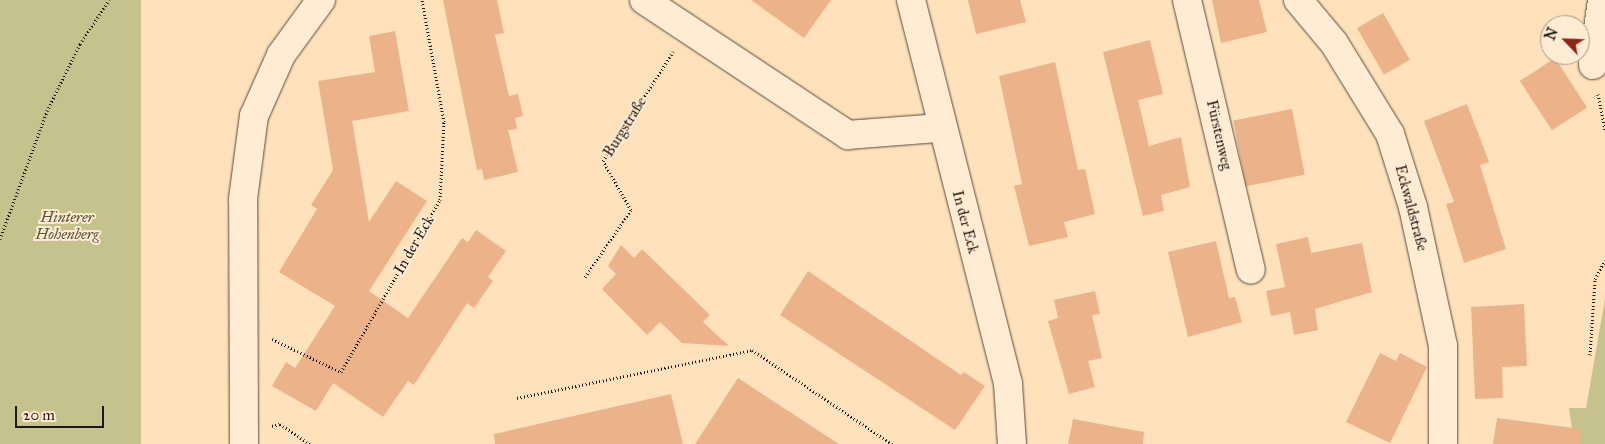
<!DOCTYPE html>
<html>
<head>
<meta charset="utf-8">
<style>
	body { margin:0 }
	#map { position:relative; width:1605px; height:444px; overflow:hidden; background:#ffe2bc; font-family:"IM FELL Great Primer",serif }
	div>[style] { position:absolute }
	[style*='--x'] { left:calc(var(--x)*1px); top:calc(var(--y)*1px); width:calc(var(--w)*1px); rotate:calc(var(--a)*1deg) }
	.green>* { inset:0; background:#c5c28d; transform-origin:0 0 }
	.building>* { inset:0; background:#ecb38a; transform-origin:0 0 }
	.path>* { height:3px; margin-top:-1.5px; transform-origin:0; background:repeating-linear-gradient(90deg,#21170f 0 1px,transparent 0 3.5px) }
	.roads { filter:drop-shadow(0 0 1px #584a3a) drop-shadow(0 0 1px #584a3a) }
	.minor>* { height:28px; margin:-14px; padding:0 14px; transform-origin:14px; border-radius:14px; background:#ffecd3 }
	span { translate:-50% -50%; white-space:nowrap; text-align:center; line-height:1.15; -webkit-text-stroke:4px #ffecd3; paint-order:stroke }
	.street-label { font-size:15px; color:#21170f }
	.park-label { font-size:15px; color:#5a533b; font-style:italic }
	.north { position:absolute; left:1540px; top:15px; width:50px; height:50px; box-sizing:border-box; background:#ffecd3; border:1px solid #a69785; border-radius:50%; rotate:294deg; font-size:14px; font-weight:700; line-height:20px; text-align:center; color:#21170f }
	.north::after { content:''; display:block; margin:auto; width:18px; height:22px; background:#8f2418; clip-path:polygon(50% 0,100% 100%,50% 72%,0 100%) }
	.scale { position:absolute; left:15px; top:406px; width:89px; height:22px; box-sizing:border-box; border:2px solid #21170f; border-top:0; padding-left:6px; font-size:15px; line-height:18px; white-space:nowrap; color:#21170f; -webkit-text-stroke:4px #ffecd3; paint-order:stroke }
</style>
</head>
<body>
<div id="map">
	<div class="green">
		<i style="left:0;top:0;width:141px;height:444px"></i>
		<i style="clip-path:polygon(1605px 299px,1605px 444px,1574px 444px,1569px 408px,1586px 408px)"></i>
	</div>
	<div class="building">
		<i style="clip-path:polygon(443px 0,497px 0,504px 33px,495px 35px,509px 96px,518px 94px,523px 116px,515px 118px,517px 129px,508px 130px,518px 172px,484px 180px,482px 169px,477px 170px)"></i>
		<i style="clip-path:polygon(751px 0,831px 0,804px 38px)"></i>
		<i style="clip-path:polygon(968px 0,1020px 0,1026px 22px,976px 34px)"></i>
		<i style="clip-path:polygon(1212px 0,1259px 0,1267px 32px,1221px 43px)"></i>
		<i style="left:1383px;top:13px;width:54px;height:30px;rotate:60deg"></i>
		<i style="clip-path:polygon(395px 31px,409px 111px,352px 121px,369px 222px,396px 181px,427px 201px,369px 291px,408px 318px,462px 238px,468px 242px,476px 230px,506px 251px,488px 277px,493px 281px,474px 308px,467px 303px,414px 385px,408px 381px,383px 417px,333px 383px,316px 411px,272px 386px,286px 362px,295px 368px,335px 306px,279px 272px,317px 209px,311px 205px,333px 170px,318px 81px,375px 72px,369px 36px)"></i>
		<i style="clip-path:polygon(1150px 40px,1163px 94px,1138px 100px,1149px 146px,1181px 137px,1190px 187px,1161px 195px,1164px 211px,1143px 216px,1103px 52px)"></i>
		<i style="left:1555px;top:58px;width:59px;height:42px;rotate:57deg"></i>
		<i style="clip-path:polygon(1055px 62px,1078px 170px,1085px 169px,1095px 214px,1064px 222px,1068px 237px,1029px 246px,1014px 186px,1022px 184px,999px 76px)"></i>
		<i style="clip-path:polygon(1467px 104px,1489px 162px,1480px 165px,1506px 249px,1464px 263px,1446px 204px,1454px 202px,1424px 121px)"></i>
		<i style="left:1292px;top:109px;width:67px;height:60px;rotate:79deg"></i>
		<i style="clip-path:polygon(1308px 237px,1311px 253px,1362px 243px,1372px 292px,1315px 309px,1318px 330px,1294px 335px,1290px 312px,1271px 316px,1266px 291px,1285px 287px,1276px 244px)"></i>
		<i style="clip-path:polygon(1216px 241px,1229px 298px,1235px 297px,1242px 322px,1188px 337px,1168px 252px)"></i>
		<i style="clip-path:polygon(621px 245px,634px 258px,642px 249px,710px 315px,703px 322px,729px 346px,682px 343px,660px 322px,647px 335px,602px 289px,616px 274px,608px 266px)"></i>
		<i style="clip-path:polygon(808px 271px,961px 375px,964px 372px,985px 386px,955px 430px,780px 315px)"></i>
		<i style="clip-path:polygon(1095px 291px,1100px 314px,1092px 315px,1102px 358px,1088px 361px,1095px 387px,1069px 394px,1048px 321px,1058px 318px,1054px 300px)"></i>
		<i style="clip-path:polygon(1524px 304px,1527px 366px,1502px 367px,1503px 398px,1475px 399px,1471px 307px)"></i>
		<i style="clip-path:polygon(1380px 353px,1396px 361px,1400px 353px,1427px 367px,1390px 443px,1346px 422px)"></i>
		<i style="clip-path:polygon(738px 378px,770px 399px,839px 444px,695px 444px)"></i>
		<i style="clip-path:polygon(671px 394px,683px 444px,495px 444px,494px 434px)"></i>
		<i style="clip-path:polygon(1497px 418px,1581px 429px,1580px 444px,1493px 444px)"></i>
		<i style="clip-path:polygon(1073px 419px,1144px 432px,1143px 444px,1068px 444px)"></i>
	</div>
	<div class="path">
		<i style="--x:1598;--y:94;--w:37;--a:79"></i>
		<i style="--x:0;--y:239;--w:136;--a:-69.8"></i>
		<i style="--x:47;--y:111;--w:75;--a:-63.8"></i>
		<i style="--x:80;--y:44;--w:53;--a:-56.6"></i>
		<i style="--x:585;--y:277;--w:81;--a:-55.5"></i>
		<i style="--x:631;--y:210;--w:56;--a:-119.7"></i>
		<i style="--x:603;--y:161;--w:130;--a:-57.3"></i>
		<i style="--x:272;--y:339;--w:76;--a:25.6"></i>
		<i style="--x:341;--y:372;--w:198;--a:-60.1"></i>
		<i style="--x:440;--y:200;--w:78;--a:-87.1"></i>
		<i style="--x:444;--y:122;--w:124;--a:-100.2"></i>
		<i style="--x:1590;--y:355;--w:76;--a:-86.2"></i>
		<i style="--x:1595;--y:279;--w:21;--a:-62"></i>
		<i style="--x:517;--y:398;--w:240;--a:-11.5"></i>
		<i style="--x:752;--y:350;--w:169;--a:33.9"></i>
		<i style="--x:272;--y:426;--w:8;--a:-14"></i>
		<i style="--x:280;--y:424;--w:36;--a:34"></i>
	</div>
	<div class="roads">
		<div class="minor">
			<i style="--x:644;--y:0;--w:245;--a:33.5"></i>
			<i style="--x:848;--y:135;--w:92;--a:-4.4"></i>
			<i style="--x:911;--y:0;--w:396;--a:75.8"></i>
			<i style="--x:1008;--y:384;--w:60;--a:86.2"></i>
			<i style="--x:1187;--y:0;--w:277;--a:76.7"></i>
			<i style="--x:1298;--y:0;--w:56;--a:50.1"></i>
			<i style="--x:1334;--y:43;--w:107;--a:58.4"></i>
			<i style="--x:1390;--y:134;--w:77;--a:72.5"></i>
			<i style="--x:1413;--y:207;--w:142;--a:77.8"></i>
			<i style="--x:1443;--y:346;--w:98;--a:90"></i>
			<i style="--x:1593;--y:65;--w:66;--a:-82.1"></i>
			<i style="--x:244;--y:444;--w:245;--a:-90.2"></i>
			<i style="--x:243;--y:199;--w:84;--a:-82.5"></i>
			<i style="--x:254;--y:116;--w:67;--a:-66.1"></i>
			<i style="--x:281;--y:55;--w:68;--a:-54"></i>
		</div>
	</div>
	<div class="street-label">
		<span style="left:625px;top:127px;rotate:-58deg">Burgstraße</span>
		<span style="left:1219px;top:135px;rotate:77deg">Fürstenweg</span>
		<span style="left:1411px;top:208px;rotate:75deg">Eckwaldstraße</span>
		<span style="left:965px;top:222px;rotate:75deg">In der Eck</span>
		<span style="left:414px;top:245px;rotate:-60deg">In der Eck</span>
	</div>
	<div class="park-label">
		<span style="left:67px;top:226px">Hinterer<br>Hohenberg</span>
	</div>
	<div class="north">N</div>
	<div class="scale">20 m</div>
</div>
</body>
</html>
